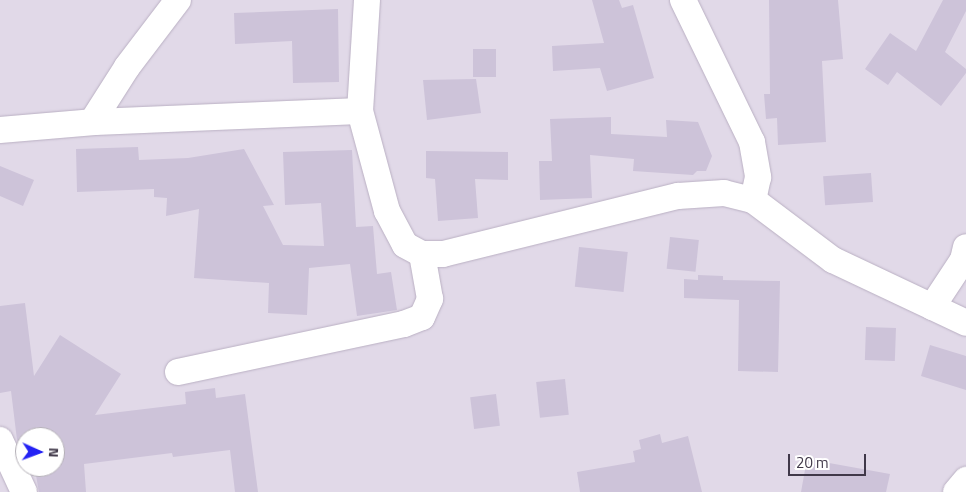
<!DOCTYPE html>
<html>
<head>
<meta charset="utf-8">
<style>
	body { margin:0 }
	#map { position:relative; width:966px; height:492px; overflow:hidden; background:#f0eaf5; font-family:"Titillium Web",sans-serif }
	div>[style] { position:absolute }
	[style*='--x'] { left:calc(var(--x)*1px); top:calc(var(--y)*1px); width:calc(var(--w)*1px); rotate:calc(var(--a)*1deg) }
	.residential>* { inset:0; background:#e1d9e8 }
	.building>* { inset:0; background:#cdc3d9; transform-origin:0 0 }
	.roads { filter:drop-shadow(0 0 1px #bab0c3) drop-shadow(0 0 1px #bab0c3) }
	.street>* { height:26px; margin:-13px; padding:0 13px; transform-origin:13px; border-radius:13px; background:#fff }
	span { translate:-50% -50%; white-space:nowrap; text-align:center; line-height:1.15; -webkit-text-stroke:4px #fff; paint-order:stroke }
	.north { position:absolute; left:15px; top:427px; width:50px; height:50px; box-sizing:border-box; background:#fff; border:1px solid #b3afb6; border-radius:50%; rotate:92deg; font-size:14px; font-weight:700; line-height:20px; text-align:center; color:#403849 }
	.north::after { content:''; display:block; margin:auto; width:18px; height:22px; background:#2422f4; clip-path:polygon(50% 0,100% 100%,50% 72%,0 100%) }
	.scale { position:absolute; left:788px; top:454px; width:78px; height:22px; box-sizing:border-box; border:2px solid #403849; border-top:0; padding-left:6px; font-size:15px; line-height:18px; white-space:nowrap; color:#403849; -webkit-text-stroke:4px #fff; paint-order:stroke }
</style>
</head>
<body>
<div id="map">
	<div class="residential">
		<i style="clip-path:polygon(evenodd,0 0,966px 0,966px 492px,0 492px,0 0,25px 437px,55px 437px,55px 467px,25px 467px,25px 437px)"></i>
	</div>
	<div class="building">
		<i style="clip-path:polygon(592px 0,619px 0,622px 8px,633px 5px,654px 78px,607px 91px,600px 68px,553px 71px,552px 46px,604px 43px)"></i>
		<i style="clip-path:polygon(769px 0,838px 0,843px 59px,822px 61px,826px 142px,778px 145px,777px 118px,766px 119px,764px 94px,770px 94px)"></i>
		<i style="clip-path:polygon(943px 0,966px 0,966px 11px,945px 52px,966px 69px,966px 73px,941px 106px,897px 72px,888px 85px,865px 69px,890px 33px,916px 51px)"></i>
		<i style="clip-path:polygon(338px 9px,339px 82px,293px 83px,292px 41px,235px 44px,234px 13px)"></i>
		<i style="left:473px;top:49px;width:23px;height:28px"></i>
		<i style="clip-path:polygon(476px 79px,481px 113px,427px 120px,423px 80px)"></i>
		<i style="clip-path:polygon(611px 117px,611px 134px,667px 137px,666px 120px,698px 122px,712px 156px,706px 171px,697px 171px,693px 175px,633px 171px,634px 159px,590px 155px,592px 198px,540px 200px,539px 161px,552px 161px,550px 119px)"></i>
		<i style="clip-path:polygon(138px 147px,139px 160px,188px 158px,244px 149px,274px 205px,263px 206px,283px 245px,324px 246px,321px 203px,285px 205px,283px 152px,352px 150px,356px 227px,373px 226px,377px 274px,391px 272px,397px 310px,357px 316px,350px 264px,309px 268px,307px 315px,268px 313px,269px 283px,194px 278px,199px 209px,166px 216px,167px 198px,154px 197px,154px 189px,77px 192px,76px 149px)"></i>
		<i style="clip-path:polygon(426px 151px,508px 152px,508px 180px,475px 179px,478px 218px,438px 221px,435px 179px,426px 178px)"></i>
		<i style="clip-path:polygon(0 166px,34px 180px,23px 206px,0 196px)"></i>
		<i style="left:871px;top:173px;width:29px;height:48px;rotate:86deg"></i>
		<i style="left:670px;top:237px;width:29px;height:32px;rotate:6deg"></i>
		<i style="left:579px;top:247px;width:49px;height:40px;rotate:6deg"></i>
		<i style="clip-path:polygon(698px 275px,723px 276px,723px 280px,780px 281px,778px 372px,738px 371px,739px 300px,684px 298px,684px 279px,698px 280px)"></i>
		<i style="clip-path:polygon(25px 303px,34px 376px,60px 335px,121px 374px,95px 415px,186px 404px,185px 392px,215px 388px,216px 398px,245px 394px,258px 492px,235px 492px,230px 450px,173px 457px,172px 453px,84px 464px,86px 492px,39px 492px,35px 470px,31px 471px,29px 467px,55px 467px,55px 437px,25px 437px,25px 458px,17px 440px,11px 391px,0 393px,0 306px)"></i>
		<i style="left:866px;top:327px;width:30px;height:33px;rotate:2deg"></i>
		<i style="clip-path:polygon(930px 345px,966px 356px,966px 390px,921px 376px)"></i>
		<i style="left:565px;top:379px;width:36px;height:29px;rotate:84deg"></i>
		<i style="left:496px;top:394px;width:32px;height:26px;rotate:83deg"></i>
		<i style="clip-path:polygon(660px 434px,662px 443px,688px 436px,702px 492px,580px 492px,577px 472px,635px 462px,633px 451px,641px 449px,639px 440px)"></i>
		<i style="clip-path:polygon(807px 459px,890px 474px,886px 492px,801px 492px)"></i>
	</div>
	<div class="roads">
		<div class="street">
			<i style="--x:367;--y:0;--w:111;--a:93.6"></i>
			<i style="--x:360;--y:111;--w:104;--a:74.9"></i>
			<i style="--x:387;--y:211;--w:38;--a:62"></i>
			<i style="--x:405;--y:245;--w:19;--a:28"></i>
			<i style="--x:422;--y:254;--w:21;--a:0"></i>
			<i style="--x:443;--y:254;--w:242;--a:-13.9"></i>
			<i style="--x:678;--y:196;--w:46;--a:-3.7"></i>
			<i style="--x:724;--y:193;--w:30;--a:14"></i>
			<i style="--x:753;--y:200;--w:100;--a:36.9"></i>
			<i style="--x:833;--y:260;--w:147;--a:25.3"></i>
			<i style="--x:683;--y:0;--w:158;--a:64.1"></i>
			<i style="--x:752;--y:142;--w:36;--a:80"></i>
			<i style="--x:758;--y:177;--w:24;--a:102"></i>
			<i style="--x:92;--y:122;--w:65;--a:-57.5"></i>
			<i style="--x:127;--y:67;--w:84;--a:-52.7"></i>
			<i style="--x:0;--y:130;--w:95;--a:-4.8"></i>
			<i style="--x:95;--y:122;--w:265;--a:-2.4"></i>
			<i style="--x:932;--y:307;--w:56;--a:-56.6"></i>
			<i style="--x:963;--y:260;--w:13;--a:-77"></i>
			<i style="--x:178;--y:372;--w:231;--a:-12"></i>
			<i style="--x:404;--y:324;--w:19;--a:-21"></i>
			<i style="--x:422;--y:317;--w:20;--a:-66"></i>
			<i style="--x:430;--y:299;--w:46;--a:-100.1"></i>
			<i style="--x:0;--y:440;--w:57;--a:65.2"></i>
			<i style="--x:956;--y:492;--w:16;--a:-50"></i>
		</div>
	</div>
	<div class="north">N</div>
	<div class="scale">20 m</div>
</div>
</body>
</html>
